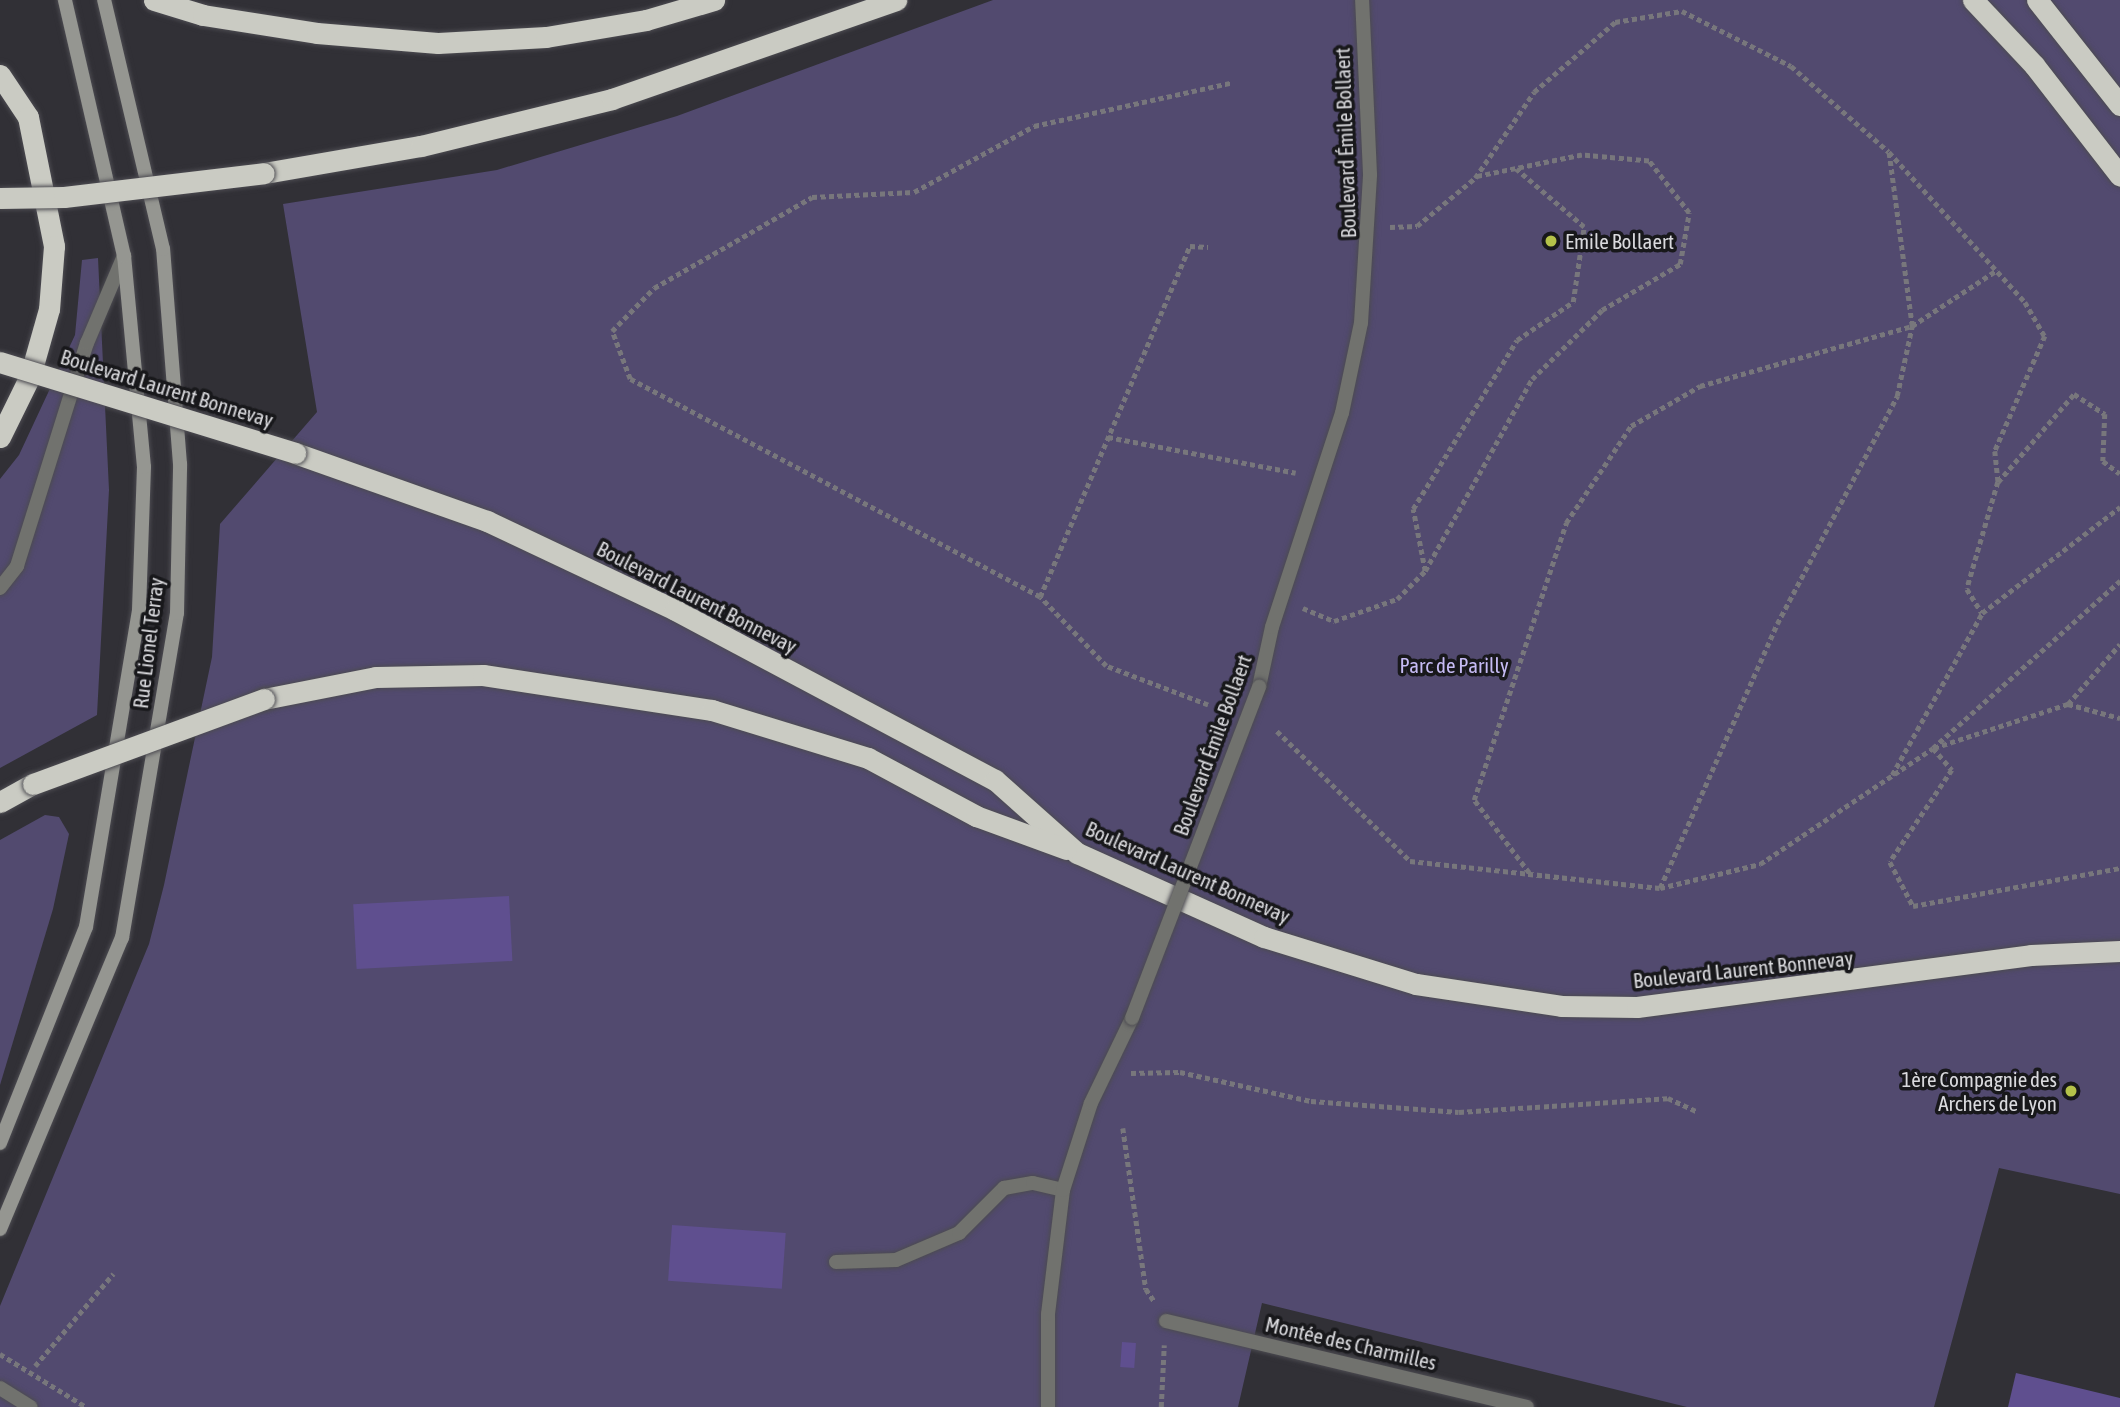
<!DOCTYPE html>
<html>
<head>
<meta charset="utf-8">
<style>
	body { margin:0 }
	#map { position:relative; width:2120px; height:1407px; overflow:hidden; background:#313036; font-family:"Asap Condensed",sans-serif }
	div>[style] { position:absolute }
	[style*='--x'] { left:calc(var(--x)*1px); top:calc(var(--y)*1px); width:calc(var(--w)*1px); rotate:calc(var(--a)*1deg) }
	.green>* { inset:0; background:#524a6f }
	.building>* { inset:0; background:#5f4f8f; transform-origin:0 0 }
	.path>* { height:4.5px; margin-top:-2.25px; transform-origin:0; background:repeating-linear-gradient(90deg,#78777c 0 5px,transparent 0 8.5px) }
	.roads { filter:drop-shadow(0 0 2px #4c4b51) drop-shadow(0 0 2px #4c4b51) }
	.lane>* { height:14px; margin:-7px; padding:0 7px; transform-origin:7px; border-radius:7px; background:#71726e }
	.street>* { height:14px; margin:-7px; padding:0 7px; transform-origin:7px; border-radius:7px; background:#71726e }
	.secondary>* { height:14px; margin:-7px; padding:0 7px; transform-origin:7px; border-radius:7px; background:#959691 }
	.highway>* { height:21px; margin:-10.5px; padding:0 10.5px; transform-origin:10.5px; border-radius:10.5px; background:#cacbc3 }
	.bridges { filter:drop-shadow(0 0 2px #4c4b51) drop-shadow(0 0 2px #4c4b51) }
	.lane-bridge>* { height:14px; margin:-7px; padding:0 7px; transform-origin:7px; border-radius:7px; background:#71726e }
	.highway-bridge>* { height:21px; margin:-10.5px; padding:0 10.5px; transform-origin:10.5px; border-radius:10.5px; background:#cacbc3 }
	.dots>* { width:19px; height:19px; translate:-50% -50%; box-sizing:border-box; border:4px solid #18181b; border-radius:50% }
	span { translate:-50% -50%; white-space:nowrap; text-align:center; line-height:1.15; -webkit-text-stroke:7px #18181b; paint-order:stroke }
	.street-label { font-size:21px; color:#dadade }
	.poi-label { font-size:21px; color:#dadade }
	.left { translate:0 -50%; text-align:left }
	.right { translate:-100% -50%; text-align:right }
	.park-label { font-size:21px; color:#c6bbf4 }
</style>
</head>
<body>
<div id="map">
	<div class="green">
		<i style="clip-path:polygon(993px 0,2120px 0,2120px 1194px,1999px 1168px,1934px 1407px,1687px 1407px,1262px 1303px,1238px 1407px,0 1407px,0 1306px,149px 944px,164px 885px,212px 657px,220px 524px,317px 412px,283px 204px,497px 170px,677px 116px)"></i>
		<i style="clip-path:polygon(98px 258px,109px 490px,97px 715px,0 768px,0 479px,19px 455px,75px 335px,82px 260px)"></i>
		<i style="clip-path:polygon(45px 815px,59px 817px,69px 834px,53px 909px,0 1085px,0 840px)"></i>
	</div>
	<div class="building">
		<i style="left:509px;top:896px;width:65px;height:156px;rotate:87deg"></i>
		<i style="left:672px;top:1225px;width:114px;height:56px;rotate:4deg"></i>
		<i style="left:1122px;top:1342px;width:14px;height:25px;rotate:4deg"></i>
		<i style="clip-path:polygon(2016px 1373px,2120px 1398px,2120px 1407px,2008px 1407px)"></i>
	</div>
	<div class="path">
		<i style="--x:1390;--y:227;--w:27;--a:-2"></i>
		<i style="--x:1417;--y:226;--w:75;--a:-39.6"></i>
		<i style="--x:1475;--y:178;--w:104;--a:-55.5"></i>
		<i style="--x:1534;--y:92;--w:107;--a:-40.8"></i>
		<i style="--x:1615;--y:22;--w:68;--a:-9.3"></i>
		<i style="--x:1682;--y:11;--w:122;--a:26.8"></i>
		<i style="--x:1791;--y:66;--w:130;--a:41.3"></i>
		<i style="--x:1889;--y:152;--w:202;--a:47.8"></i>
		<i style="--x:2025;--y:302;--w:39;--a:60"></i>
		<i style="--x:2045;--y:336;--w:125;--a:113.5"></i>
		<i style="--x:1995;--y:451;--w:31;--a:84"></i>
		<i style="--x:1998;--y:482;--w:111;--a:106.2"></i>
		<i style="--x:1967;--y:589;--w:28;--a:58"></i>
		<i style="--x:1108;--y:437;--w:191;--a:10.8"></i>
		<i style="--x:1998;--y:482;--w:116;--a:-49.2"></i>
		<i style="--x:2074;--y:394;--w:37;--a:33"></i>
		<i style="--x:2105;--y:414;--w:47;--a:92.4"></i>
		<i style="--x:2103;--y:461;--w:21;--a:37"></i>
		<i style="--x:1425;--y:571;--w:63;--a:-101"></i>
		<i style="--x:1413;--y:509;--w:198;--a:-58.4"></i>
		<i style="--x:1517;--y:340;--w:68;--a:-34.2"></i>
		<i style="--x:1573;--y:302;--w:76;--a:-81.7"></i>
		<i style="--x:1584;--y:227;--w:89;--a:-139.5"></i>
		<i style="--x:1040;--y:597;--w:382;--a:-66.9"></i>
		<i style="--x:1190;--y:246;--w:18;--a:3"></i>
		<i style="--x:1303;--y:608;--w:34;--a:23"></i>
		<i style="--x:1334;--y:621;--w:67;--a:-19.2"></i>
		<i style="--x:1397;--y:599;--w:40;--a:-45"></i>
		<i style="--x:1425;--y:571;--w:220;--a:-60.9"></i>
		<i style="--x:1532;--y:379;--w:98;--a:-44.6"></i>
		<i style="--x:1602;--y:310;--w:91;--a:-30.5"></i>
		<i style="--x:1680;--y:264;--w:52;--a:-80"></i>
		<i style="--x:1689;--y:213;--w:66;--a:-127.6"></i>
		<i style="--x:1649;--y:161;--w:67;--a:-174.9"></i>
		<i style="--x:1582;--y:155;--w:109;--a:168.4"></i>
		<i style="--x:2068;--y:704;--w:54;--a:15.1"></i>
		<i style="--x:1208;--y:705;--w:109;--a:-159.1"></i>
		<i style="--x:1106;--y:666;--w:95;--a:-133.7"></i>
		<i style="--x:1040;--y:597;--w:464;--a:-152"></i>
		<i style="--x:630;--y:379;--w:51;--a:-110.6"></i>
		<i style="--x:612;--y:331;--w:60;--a:-45.7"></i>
		<i style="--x:654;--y:288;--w:182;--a:-29.9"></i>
		<i style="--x:812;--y:197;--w:102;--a:-2.8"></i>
		<i style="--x:914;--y:192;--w:137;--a:-28.8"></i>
		<i style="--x:1034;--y:126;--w:201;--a:-12.4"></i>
		<i style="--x:1277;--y:731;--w:186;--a:44.3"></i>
		<i style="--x:1410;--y:861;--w:251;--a:6.2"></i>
		<i style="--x:1660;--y:888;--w:103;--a:-13.5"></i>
		<i style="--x:1760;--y:864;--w:208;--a:-33.8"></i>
		<i style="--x:1933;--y:748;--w:29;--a:49"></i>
		<i style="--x:1952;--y:770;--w:111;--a:124"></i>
		<i style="--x:1890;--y:862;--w:50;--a:62.4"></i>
		<i style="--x:1913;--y:906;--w:210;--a:-10.4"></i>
		<i style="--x:1933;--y:748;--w:251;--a:-41.8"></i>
		<i style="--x:1934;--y:748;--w:141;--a:-18.2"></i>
		<i style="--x:2068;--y:704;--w:79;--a:-49.1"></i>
		<i style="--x:1892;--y:775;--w:185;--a:-60.9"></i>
		<i style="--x:1982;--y:613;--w:174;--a:-37.5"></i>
		<i style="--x:1529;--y:873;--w:91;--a:-127"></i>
		<i style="--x:1474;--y:800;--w:292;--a:-71.6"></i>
		<i style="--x:1566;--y:523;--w:117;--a:-56.2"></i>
		<i style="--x:1631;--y:426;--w:80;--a:-30.1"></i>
		<i style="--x:1700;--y:386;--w:220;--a:-15.8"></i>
		<i style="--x:1912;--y:326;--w:102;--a:-33.4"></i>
		<i style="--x:1660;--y:888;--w:289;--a:-66.1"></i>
		<i style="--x:1777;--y:624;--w:258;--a:-62.2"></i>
		<i style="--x:1897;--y:396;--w:72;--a:-77.9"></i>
		<i style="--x:1912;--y:326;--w:175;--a:-97.6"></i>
		<i style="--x:1131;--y:1073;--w:49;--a:-1.2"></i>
		<i style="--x:1180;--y:1072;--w:134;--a:12.5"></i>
		<i style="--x:1311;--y:1101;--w:148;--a:4.3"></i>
		<i style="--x:1459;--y:1112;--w:209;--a:-3.8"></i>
		<i style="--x:1668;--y:1098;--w:31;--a:25"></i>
		<i style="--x:1123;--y:1128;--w:163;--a:81.9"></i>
		<i style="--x:1146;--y:1289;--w:14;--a:56"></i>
		<i style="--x:0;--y:1354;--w:101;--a:31.6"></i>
		<i style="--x:35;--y:1366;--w:121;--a:-49.7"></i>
		<i style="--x:1161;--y:1407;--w:62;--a:-87.2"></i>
	</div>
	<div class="roads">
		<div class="lane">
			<i style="--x:0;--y:588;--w:28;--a:-52"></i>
			<i style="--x:17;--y:566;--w:234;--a:-72.6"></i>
			<i style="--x:87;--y:343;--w:95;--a:-67"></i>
			<i style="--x:1259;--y:687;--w:61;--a:-77.8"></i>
			<i style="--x:1272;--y:627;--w:225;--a:-71.9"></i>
			<i style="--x:1342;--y:413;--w:92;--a:-78.1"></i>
			<i style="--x:1361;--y:323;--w:149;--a:-86.5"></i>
			<i style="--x:1370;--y:174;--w:174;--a:-92.6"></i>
			<i style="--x:836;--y:1262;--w:60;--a:-1.9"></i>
			<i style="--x:896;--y:1260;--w:69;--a:-23.2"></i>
			<i style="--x:959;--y:1233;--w:64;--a:-45"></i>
			<i style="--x:1004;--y:1188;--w:29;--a:-10"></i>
			<i style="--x:1033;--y:1183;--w:31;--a:13"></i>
			<i style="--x:0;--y:1388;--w:36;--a:32"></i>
			<i style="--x:1048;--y:1407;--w:93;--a:-90"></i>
			<i style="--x:1048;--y:1314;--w:125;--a:-83.1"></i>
			<i style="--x:1063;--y:1190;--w:91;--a:-72.2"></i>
			<i style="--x:1091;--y:1103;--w:94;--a:-64.2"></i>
		</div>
		<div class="street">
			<i style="--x:1166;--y:1321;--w:371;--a:13.4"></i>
		</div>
		<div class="secondary">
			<i style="--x:0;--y:1143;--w:232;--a:-68.3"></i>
			<i style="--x:86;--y:927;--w:321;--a:-80.5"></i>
			<i style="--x:139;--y:610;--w:143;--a:-88"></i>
			<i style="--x:144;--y:467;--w:212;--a:-95.4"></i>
			<i style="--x:124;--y:256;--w:263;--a:-103"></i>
			<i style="--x:0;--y:1229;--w:316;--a:-67.3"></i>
			<i style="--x:122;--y:938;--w:330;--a:-80.4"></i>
			<i style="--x:177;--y:613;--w:149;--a:-88.8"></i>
			<i style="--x:180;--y:464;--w:216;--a:-94.5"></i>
			<i style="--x:163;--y:249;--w:256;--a:-103.3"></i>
		</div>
		<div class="highway">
			<i style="--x:154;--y:0;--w:51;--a:17"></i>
			<i style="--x:203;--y:15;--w:115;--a:9"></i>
			<i style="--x:317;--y:33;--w:121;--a:4.7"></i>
			<i style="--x:438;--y:43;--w:108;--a:-3.2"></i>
			<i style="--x:546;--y:37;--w:101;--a:-9.6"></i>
			<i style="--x:646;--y:20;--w:71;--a:-16.4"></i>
			<i style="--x:1973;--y:0;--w:89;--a:46.8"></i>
			<i style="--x:2034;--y:65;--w:140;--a:52.2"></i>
			<i style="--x:2037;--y:0;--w:134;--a:51.7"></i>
			<i style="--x:0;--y:75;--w:50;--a:56.3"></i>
			<i style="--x:28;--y:117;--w:132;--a:78.6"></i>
			<i style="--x:54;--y:246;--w:63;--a:94.5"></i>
			<i style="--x:49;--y:309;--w:70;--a:105.8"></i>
			<i style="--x:30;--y:376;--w:68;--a:116.2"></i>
			<i style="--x:264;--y:173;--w:159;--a:-9.8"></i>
			<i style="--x:421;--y:146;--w:197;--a:-13.8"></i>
			<i style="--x:612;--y:99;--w:301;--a:-19.2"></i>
			<i style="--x:295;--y:453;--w:204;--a:19.5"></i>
			<i style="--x:487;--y:521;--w:208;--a:25.3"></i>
			<i style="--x:675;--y:610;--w:362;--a:28"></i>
			<i style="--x:995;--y:780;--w:110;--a:41.7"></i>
			<i style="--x:1077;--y:853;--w:205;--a:24.2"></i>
			<i style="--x:1264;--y:937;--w:159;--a:17.2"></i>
			<i style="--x:1416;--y:984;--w:147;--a:8.6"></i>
			<i style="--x:1561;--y:1006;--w:76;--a:0.8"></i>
			<i style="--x:1637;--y:1007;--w:397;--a:-7.5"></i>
			<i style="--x:2031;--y:955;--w:89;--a:-2.6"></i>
			<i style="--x:264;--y:699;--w:114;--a:-11.1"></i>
			<i style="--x:376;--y:677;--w:107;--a:-1.1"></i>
			<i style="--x:483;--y:675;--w:232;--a:8.7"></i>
			<i style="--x:712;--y:710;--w:163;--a:17.1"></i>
			<i style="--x:868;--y:758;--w:123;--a:28.2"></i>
			<i style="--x:976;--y:816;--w:96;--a:20.1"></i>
			<i style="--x:0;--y:802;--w:38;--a:-29"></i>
		</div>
	</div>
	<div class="bridges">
		<div class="lane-bridge">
			<i style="--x:1132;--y:1018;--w:355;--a:-69"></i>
		</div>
		<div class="highway-bridge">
			<i style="--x:0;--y:198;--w:64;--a:-0.9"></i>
			<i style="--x:64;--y:197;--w:201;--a:-6.8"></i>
			<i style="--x:0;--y:362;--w:309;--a:17.1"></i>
			<i style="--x:33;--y:784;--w:246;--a:-20.2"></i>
		</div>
	</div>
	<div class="dots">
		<i style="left:1551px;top:241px;background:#b5c249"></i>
		<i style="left:2071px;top:1091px;background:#b5c249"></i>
	</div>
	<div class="street-label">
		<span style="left:1345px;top:143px;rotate:-92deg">Boulevard Émile Bollaert</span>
		<span style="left:167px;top:388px;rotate:17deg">Boulevard Laurent Bonnevay</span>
		<span style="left:697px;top:597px;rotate:27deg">Boulevard Laurent Bonnevay</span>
		<span style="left:148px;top:643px;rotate:-83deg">Rue Lionel Terray</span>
		<span style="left:1212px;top:745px;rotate:-70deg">Boulevard Émile Bollaert</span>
		<span style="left:1188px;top:872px;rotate:24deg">Boulevard Laurent Bonnevay</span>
		<span style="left:1743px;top:969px;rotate:-6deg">Boulevard Laurent Bonnevay</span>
		<span style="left:1351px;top:1343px;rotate:13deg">Montée des Charmilles</span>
	</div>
	<div class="poi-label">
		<span class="left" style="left:1565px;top:241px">Emile Bollaert</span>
		<span class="right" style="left:2057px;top:1091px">1ère Compagnie des<br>Archers de Lyon</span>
	</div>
	<div class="park-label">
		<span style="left:1454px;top:665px">Parc de Parilly</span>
	</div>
</div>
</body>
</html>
